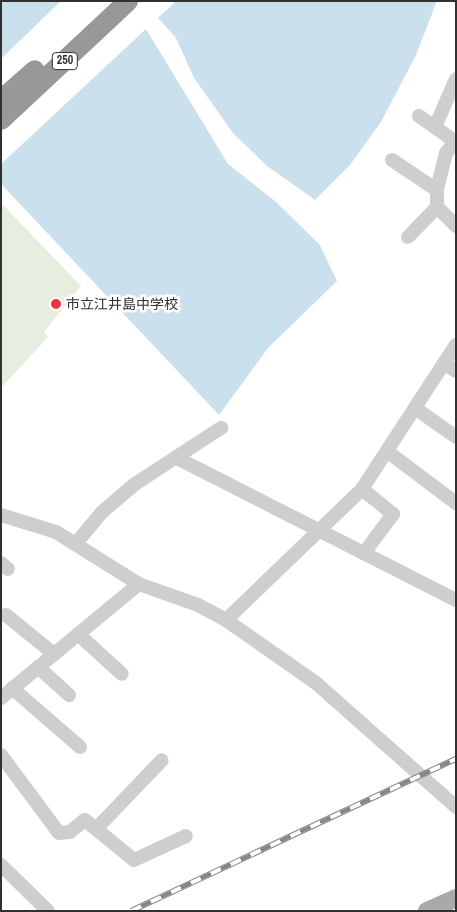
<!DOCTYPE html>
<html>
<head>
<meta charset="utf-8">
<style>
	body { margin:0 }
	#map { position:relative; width:457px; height:912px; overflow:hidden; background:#fff; font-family:"Archivo Narrow","Noto Sans JP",sans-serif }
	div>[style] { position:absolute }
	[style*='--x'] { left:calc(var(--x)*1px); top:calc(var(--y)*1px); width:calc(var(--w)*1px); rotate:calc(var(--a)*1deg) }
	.green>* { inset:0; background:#e7eddf }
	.water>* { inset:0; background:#cbe0ed }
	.minor>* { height:14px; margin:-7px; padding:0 7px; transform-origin:7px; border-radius:7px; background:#cecece }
	.major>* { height:18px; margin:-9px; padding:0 9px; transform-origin:9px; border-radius:9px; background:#a9a9a9 }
	.highway>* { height:20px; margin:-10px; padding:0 10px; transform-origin:10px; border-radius:10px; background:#989898 }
	.rail>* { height:5.5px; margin-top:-2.75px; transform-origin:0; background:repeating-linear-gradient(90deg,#fff 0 11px,#868686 0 22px); box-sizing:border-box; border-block:1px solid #868686 }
	.dots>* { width:14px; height:14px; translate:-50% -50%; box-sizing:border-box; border:2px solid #fff; border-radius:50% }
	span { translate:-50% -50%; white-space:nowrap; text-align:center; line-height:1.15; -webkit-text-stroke:5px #fff; paint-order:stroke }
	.shield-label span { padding:1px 4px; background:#fff; border:1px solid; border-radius:4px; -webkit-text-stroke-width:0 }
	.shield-label { font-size:12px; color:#313131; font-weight:700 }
	.poi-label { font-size:14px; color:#313131 }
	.left { translate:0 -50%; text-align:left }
	.frame { position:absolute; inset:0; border:2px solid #313131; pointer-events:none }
</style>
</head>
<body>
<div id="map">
	<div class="green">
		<i style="clip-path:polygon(1px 203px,81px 286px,44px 332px,48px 337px,1px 388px)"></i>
	</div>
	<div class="water">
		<i style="clip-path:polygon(1px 1px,61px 1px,1px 59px)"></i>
		<i style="clip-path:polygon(176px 1px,437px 1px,416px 55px,381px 122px,350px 165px,315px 200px,267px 166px,233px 133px,194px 78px,176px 38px,158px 18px)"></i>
		<i style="clip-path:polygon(146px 29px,228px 164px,275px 201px,320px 245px,337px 281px,268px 348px,219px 415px,1px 184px,1px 164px)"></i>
	</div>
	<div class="minor">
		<i style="--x:419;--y:116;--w:45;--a:35.1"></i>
		<i style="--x:435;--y:127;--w:52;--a:-66.4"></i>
		<i style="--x:455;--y:142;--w:14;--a:129"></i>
		<i style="--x:446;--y:153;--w:38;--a:104"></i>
		<i style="--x:437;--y:190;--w:17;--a:90"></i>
		<i style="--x:437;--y:207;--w:27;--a:45"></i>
		<i style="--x:392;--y:160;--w:54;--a:33.7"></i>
		<i style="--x:408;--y:237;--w:42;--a:-46"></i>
		<i style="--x:444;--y:363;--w:14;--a:34"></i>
		<i style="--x:415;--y:408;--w:50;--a:35.3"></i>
		<i style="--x:388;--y:452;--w:85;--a:36.9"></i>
		<i style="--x:177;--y:458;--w:313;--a:27"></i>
		<i style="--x:362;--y:489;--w:40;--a:39"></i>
		<i style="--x:393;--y:514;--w:49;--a:126.6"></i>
		<i style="--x:1;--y:515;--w:58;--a:17.2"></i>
		<i style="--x:56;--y:532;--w:98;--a:32.1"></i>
		<i style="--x:139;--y:584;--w:63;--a:19.6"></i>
		<i style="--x:198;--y:605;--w:32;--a:28"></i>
		<i style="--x:226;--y:620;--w:110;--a:35"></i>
		<i style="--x:316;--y:683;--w:187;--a:41.5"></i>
		<i style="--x:77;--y:542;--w:39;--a:-50"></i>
		<i style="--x:102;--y:512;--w:43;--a:-40.3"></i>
		<i style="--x:135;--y:484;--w:103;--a:-33.1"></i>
		<i style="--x:1;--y:563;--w:9;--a:41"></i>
		<i style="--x:6;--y:615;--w:62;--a:39.1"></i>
		<i style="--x:226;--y:620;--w:189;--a:-43.9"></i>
		<i style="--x:362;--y:489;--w:172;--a:-56.9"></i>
		<i style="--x:78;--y:634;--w:59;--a:42.3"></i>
		<i style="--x:38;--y:667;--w:42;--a:42.1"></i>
		<i style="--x:12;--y:688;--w:90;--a:40.9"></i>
		<i style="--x:1;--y:698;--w:179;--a:-39.6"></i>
		<i style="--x:1;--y:755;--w:97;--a:53.4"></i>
		<i style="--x:59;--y:833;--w:11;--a:-5"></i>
		<i style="--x:70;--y:832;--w:19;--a:-39"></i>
		<i style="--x:85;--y:820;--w:63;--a:39.2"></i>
		<i style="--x:134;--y:860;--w:57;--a:-24.8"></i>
		<i style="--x:96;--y:829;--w:95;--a:-46.3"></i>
		<i style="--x:1;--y:865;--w:66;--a:44.4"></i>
	</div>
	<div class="major">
		<i style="--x:427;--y:911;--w:32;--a:-24"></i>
	</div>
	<div class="highway">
		<i style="--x:1;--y:100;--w:45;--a:-41.4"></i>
		<i style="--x:1;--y:120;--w:174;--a:-43.1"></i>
	</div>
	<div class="rail">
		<i style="--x:131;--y:911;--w:359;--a:-25.1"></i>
	</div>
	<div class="dots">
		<i style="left:56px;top:304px;background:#e73343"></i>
	</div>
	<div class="shield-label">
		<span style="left:65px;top:61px">250</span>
	</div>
	<div class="poi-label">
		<span class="left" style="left:66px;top:304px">市立江井島中学校</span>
	</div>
	<div class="frame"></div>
</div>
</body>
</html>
